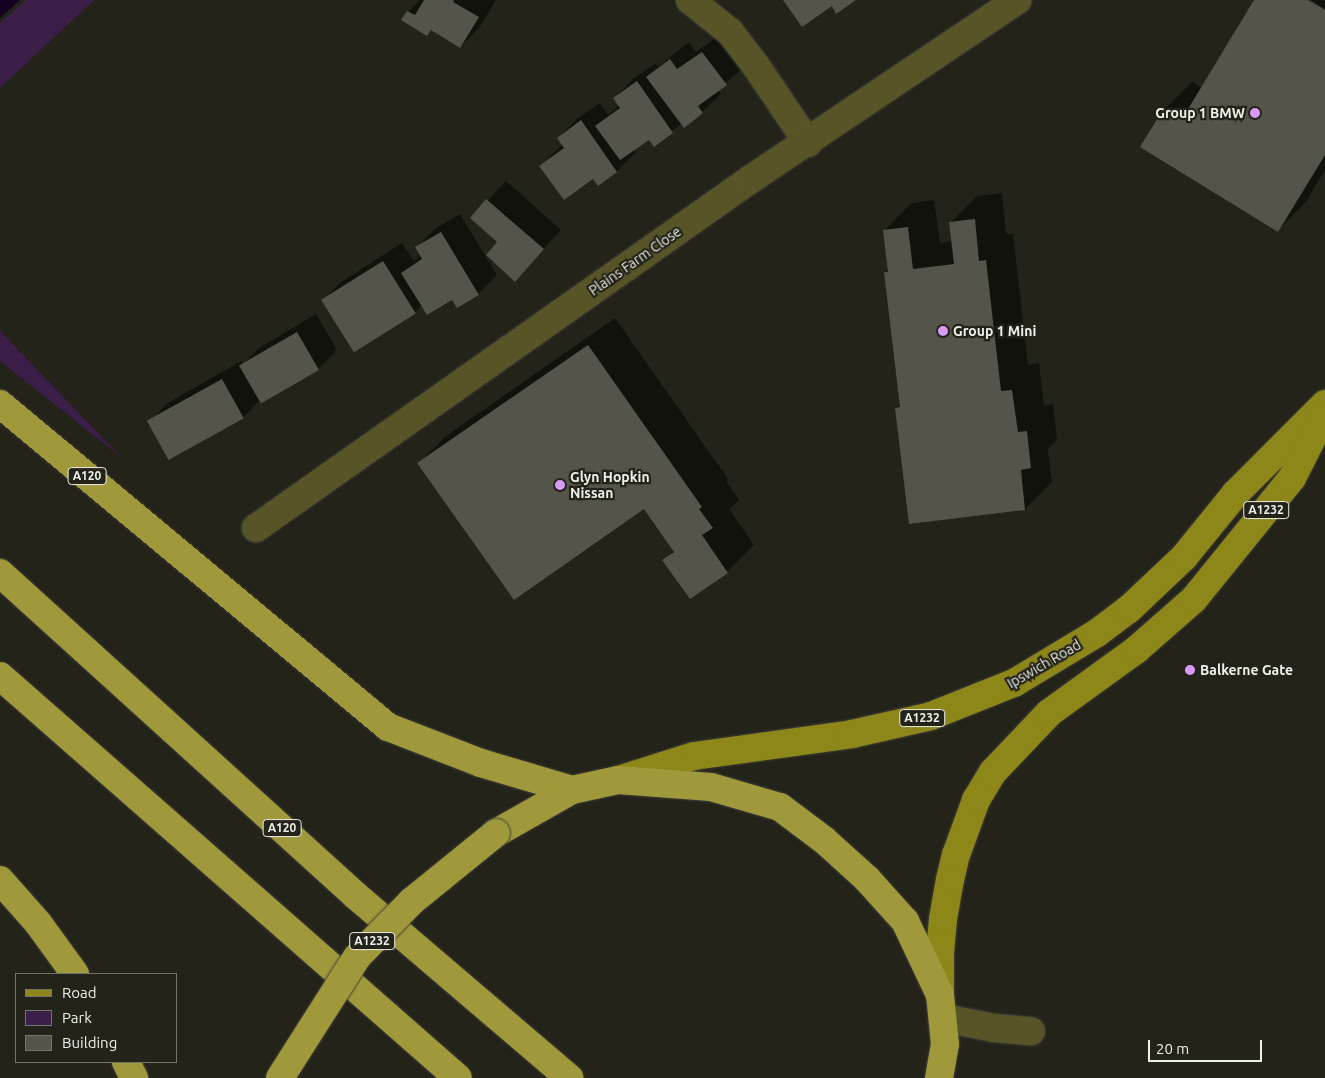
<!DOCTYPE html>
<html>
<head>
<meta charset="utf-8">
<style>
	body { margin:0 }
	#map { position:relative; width:1325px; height:1078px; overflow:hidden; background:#23231a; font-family:Ubuntu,sans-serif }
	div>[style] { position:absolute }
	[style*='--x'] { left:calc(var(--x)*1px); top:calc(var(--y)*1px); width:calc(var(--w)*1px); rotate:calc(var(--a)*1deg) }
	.green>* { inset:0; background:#3c1f49 }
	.water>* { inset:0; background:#160021 }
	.shadow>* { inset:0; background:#0007 }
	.building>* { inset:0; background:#54544a; transform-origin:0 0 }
	.roads { filter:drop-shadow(0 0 1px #404037) drop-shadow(0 0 1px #404037) }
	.minor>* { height:28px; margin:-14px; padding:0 14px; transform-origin:14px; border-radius:14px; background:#575528 }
	.major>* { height:28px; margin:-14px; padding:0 14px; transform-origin:14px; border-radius:14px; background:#8d8618 }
	.highway>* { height:28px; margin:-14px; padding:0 14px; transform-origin:14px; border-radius:14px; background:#9f993b }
	.bridges { filter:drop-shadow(0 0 1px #404037) drop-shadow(0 0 1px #404037) }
	.highway-bridge>* { height:28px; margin:-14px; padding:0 14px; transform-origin:14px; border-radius:14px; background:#9f993b }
	.dots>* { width:14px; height:14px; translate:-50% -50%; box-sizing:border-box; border:2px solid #23231a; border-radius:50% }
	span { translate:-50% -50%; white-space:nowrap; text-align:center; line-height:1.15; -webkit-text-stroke:4.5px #23231a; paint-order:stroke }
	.shield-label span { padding:1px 4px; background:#23231a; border:1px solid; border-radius:4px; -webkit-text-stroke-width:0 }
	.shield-label { font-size:12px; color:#f0f0ea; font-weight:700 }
	.poi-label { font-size:14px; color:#f0f0ea; font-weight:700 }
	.right { translate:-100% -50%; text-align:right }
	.left { translate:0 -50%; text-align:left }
	.street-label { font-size:14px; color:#f0f0ea }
	.legend { position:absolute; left:15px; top:973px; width:162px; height:90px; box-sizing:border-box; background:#23231a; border:1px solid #75756d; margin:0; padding:6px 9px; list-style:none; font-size:15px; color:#f0f0ea }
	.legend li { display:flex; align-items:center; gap:10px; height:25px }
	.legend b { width:25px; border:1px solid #75756d }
	.scale { position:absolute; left:1148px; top:1040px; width:114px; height:22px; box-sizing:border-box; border:2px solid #f0f0ea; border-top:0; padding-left:6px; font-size:15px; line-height:18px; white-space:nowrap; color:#f0f0ea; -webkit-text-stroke:4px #23231a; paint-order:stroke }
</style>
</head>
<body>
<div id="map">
	<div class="green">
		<i style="clip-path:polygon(26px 0,94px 0,0 88px,0 23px)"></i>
		<i style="clip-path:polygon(0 331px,122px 458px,0 361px)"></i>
	</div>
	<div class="water">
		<i style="clip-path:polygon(0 0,20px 0,0 18px)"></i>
	</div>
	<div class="shadow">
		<i style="clip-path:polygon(420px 0,496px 0,479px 28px,460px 47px,432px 29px,427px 34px,408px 12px)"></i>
		<i style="clip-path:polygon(1256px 0,1306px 0,1325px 12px,1325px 170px,1305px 203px,1278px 230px,1165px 109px,1192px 82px,1202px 88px)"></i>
		<i style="clip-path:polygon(1311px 0,1325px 0,1325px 9px)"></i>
		<i style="clip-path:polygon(721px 34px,745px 66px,718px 90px,721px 94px,702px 112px,682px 123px,654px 145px,649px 138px,633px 149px,635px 153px,617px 171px,598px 184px,593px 177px,541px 166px,563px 144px,558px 138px,577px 119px,600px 103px,608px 115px,619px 105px,615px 98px,633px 79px,656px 63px,658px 67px,689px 42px,696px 52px)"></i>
		<i style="clip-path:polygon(506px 181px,561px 230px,515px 280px,499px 242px,472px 217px)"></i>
		<i style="clip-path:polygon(1002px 193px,1006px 234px,1013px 234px,1028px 365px,1039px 363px,1044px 406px,1053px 404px,1057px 440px,1048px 449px,1052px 482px,1025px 509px,896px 408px,901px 403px,885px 273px,889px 269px,885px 230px,912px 203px,934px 200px,940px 243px,952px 241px,950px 223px,977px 196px)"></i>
		<i style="clip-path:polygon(460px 214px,497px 275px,478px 294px,458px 306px,453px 298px,422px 305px,415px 312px,354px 350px,323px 300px,341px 282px,402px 243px,414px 261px,421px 254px,417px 247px,435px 229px)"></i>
		<i style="clip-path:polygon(316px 314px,337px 350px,318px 369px,260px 400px,244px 417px,171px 459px,149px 422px,168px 403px,241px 361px,243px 364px,259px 348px)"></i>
		<i style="clip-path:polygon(615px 318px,728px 479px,726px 481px,739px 500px,729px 509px,754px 545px,727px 572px,664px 560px,674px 550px,644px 508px,419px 463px,446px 436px)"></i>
	</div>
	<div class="building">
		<i style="clip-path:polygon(424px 0,454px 0,453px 2px,479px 17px,460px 48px,431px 30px,427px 36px,401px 20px,407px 11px,415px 15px)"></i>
		<i style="clip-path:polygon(783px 0,856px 0,836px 14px,832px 6px,802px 27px)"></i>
		<i style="clip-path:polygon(1254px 0,1308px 0,1325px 10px,1325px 155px,1278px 232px,1140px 147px,1164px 108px,1182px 119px)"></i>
		<i style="clip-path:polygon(702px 52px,727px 85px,698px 106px,703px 113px,684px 128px,646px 77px,670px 59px,677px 69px)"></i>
		<i style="clip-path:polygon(637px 81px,673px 133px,654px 147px,649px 140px,620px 160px,595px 126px,620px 108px,613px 98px)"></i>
		<i style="clip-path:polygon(581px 120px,617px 172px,598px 186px,593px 179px,564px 200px,539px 166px,564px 148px,557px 138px)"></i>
		<i style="clip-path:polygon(486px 199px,544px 249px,515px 282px,486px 255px,497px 242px,470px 218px)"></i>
		<i style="clip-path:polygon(975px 219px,979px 261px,986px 260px,1001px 391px,1012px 390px,1018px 432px,1027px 431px,1031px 468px,1021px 470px,1025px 510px,909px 524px,895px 408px,900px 407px,884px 272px,888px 272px,883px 230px,908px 227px,913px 269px,954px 264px,949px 222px)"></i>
		<i style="clip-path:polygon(441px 232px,479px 295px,457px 308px,452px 300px,427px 315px,401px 273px,422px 259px,415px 247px)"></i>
		<i style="left:383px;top:261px;width:62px;height:73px;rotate:58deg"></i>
		<i style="left:297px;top:332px;width:44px;height:67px;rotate:60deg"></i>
		<i style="clip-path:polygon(588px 345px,702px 507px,699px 509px,713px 528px,702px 535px,728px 573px,690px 599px,662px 560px,674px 552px,644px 509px,514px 600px,417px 463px)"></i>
		<i style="left:222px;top:379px;width:45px;height:86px;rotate:61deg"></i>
	</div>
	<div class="roads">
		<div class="minor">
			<i style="--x:690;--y:0;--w:51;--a:38.7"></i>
			<i style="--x:730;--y:32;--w:43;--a:52.6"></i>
			<i style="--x:756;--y:66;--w:93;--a:56"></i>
			<i style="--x:256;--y:528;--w:606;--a:-35.19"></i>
			<i style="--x:751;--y:179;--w:321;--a:-33.9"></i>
			<i style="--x:944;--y:1018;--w:51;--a:11.3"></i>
			<i style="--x:994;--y:1028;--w:37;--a:5"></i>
		</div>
		<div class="major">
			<i style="--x:618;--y:780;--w:80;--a:-17.5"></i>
			<i style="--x:694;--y:756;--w:160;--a:-7.9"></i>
			<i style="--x:852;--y:734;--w:81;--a:-12.8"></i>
			<i style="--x:931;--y:716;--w:89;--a:-21.7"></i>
			<i style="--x:1014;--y:683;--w:97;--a:-31.1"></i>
			<i style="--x:1097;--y:633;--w:39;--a:-37"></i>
			<i style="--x:1128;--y:610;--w:77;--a:-43.4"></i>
			<i style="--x:1184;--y:557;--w:82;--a:-50.9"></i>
			<i style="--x:1236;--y:493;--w:126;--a:-45"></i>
			<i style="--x:940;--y:995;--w:42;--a:-90"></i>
			<i style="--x:940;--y:953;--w:34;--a:-85"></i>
			<i style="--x:943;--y:919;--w:40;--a:-80"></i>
			<i style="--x:950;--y:880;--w:26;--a:-77"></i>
			<i style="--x:956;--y:855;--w:59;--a:-70"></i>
			<i style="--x:976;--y:800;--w:33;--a:-59"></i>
			<i style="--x:993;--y:772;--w:81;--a:-46.5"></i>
			<i style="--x:1049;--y:713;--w:107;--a:-35.9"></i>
			<i style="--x:1136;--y:650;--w:77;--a:-41.3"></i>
			<i style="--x:1194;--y:599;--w:156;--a:-51"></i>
			<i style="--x:1292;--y:478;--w:68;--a:-63.1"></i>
		</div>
		<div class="highway">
			<i style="--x:0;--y:404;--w:505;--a:39.78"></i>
			<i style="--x:388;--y:727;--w:100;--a:21.2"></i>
			<i style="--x:481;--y:763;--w:95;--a:16.5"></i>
			<i style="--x:0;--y:573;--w:479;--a:42.2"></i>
			<i style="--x:355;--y:895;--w:282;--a:40.5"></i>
			<i style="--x:0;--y:676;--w:609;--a:41.27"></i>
			<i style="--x:496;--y:833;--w:87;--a:-29.5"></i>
			<i style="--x:572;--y:790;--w:47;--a:-12.3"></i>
			<i style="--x:618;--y:780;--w:93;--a:4.3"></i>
			<i style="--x:711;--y:787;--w:72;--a:16.2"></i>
			<i style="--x:780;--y:807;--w:55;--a:36.9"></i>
			<i style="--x:824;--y:840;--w:58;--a:42.2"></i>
			<i style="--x:867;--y:879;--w:57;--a:47.9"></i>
			<i style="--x:905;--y:921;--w:82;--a:64.7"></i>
			<i style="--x:940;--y:995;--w:49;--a:84.2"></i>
			<i style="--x:945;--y:1044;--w:35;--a:100"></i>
			<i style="--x:0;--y:880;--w:57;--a:48.5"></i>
			<i style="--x:38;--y:923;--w:63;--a:54"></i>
			<i style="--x:126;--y:1062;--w:18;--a:63"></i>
		</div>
	</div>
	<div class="bridges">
		<div class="highway-bridge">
			<i style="--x:280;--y:1078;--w:143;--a:-57.5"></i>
			<i style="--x:357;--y:957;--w:78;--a:-45.5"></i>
			<i style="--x:412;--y:901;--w:108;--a:-39"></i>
		</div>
	</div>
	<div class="dots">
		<i style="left:1255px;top:113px;background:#d99af7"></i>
		<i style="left:943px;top:331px;background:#d99af7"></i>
		<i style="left:560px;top:485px;background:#d99af7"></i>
		<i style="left:1190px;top:670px;background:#d99af7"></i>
	</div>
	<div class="shield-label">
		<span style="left:87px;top:476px">A120</span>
		<span style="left:1266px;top:510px">A1232</span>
		<span style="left:922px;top:718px">A1232</span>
		<span style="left:282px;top:828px">A120</span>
		<span style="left:372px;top:941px">A1232</span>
	</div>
	<div class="poi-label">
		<span class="right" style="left:1245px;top:113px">Group 1 BMW</span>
		<span class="left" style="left:953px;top:331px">Group 1 Mini</span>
		<span class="left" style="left:570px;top:485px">Glyn Hopkin<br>Nissan</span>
		<span class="left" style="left:1200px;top:670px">Balkerne Gate</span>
	</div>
	<div class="street-label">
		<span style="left:635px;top:261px;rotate:-35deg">Plains Farm Close</span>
		<span style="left:1044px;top:664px;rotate:-30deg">Ipswich Road</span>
	</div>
	<ul class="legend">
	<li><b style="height:6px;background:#8d8618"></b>Road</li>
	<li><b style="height:14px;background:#3c1f49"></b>Park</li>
	<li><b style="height:14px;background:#54544a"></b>Building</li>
	</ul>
	<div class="scale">20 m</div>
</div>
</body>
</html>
